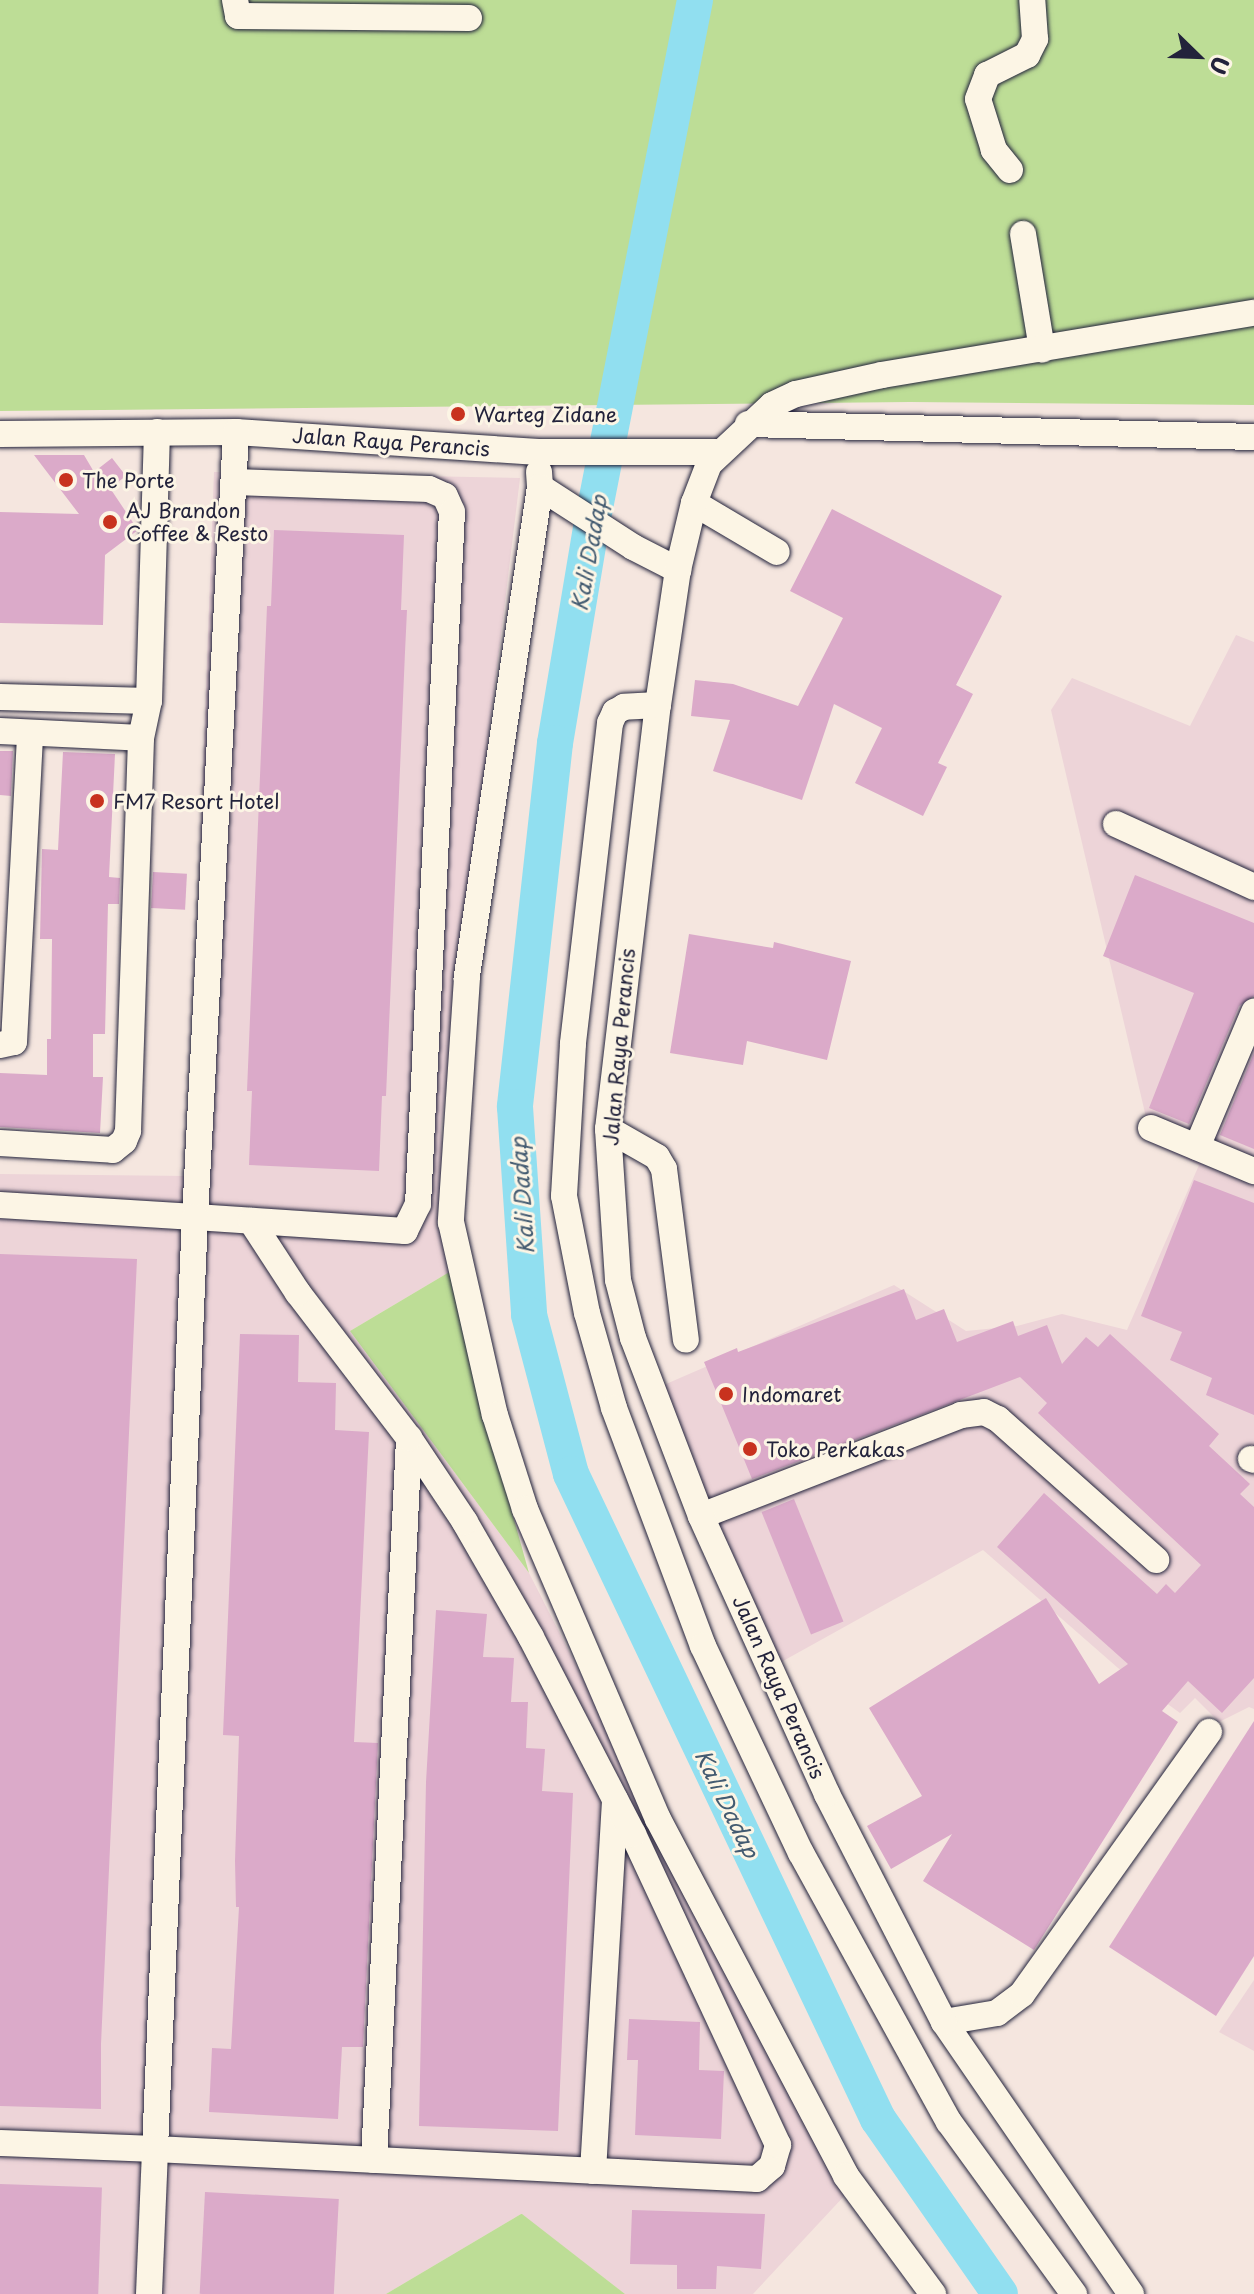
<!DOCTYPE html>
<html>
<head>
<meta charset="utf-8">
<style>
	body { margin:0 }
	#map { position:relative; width:1254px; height:2294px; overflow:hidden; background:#f5e6df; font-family:"Playpen Sans",sans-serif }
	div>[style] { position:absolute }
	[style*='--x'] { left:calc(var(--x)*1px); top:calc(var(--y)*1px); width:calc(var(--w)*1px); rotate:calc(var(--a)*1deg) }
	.built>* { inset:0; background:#edd4d8 }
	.green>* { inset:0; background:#bddd96 }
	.river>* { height:36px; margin:-18px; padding:0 18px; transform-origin:18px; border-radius:18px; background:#91dff0 }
	.building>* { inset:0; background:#dbaac9; transform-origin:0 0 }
	.roads { filter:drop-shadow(0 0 2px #22223b) drop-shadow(0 0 2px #22223b) }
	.minor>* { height:26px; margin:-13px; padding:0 13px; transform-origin:13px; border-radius:13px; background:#fcf5e5 }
	.dots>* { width:22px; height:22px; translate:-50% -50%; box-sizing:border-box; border:4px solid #fcf5e5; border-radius:50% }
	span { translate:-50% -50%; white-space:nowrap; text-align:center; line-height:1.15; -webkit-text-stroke:6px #fcf5e5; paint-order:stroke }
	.poi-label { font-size:20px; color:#22223b }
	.left { translate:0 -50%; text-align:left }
	.street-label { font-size:20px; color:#22223b }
	.water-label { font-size:22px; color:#435b71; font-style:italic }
	.north { position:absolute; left:1158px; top:16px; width:80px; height:80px; -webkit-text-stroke:6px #fcf5e5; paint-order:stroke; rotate:113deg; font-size:22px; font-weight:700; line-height:32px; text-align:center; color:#22223b }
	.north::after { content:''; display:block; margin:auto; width:28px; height:36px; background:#22223b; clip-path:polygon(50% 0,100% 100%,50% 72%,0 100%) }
</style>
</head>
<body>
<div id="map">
	<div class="built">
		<i style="clip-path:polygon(214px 472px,520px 478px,441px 1129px,451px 1271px,350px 1331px,529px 1573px,846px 2194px,753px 2294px,625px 2294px,521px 2214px,386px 2294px,0 2294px,0 1174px,188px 1176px)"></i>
		<i style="clip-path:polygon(1236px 635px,1254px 642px,1254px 1709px,1249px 1707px,1219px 1722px,1195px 1698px,1180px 1713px,1118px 1668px,983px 1550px,765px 1671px,643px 1394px,894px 1285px,966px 1331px,1017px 1326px,1062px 1314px,1127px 1330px,1199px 1165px,1152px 1143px,1051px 710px,1072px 678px,1190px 726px)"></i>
		<i style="clip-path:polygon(1254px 1980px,1254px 2051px,1219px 2032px)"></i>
	</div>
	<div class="green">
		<i style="clip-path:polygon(0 0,1254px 0,1254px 405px,910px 402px,0 411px)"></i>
		<i style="clip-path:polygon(451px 1271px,487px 1423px,529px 1573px,350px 1331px)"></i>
		<i style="clip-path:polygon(522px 2214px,625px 2294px,386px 2294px,521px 2214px)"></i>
	</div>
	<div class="river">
		<i style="--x:695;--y:0;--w:538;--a:101.14"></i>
		<i style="--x:591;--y:528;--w:218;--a:99.5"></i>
		<i style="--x:555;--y:743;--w:366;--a:96.3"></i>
		<i style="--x:515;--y:1107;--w:208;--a:86.1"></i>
		<i style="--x:529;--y:1315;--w:164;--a:75.2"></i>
		<i style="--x:571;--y:1474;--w:714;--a:64.55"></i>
		<i style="--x:878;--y:2119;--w:213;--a:55.1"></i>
	</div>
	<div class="building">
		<i style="clip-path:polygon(34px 455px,84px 455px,94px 472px,112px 458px,126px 476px,110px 488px,138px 530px,105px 555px,103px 625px,0 623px,0 512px,79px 514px)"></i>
		<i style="clip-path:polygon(832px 509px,1002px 596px,956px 685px,973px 694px,938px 763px,947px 767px,923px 816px,855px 783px,882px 728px,834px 704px,802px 800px,713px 771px,730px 720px,691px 716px,695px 680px,733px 684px,798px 706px,843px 618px,790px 591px)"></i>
		<i style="clip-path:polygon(274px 530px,404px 535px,401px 610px,407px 610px,405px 652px,386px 1096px,382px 1096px,379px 1171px,249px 1165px,252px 1091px,247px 1091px,267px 606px,271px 606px)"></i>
		<i style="clip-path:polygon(0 751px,13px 751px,11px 796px,0 795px)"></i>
		<i style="clip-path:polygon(63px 752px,115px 754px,109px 877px,120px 878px,119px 904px,108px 904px,105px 1034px,93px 1034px,93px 1077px,103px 1077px,100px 1133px,0 1127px,0 1073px,47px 1075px,47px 1039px,51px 1039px,52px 939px,40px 939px,42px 849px,58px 850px)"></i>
		<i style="left:153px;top:872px;width:34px;height:36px;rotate:3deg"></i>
		<i style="clip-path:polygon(1135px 875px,1254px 923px,1254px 996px,1239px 1006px,1189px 1124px,1149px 1108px,1194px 993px,1103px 956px)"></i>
		<i style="clip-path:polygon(689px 934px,773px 948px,774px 942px,851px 961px,827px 1060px,747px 1041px,743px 1065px,670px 1053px)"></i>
		<i style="clip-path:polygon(1254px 1053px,1254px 1149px,1220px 1135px)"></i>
		<i style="clip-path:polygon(1194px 1180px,1254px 1203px,1254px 1415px,1206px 1395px,1212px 1378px,1170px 1360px,1182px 1332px,1141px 1316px)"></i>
		<i style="clip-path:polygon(0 1254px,137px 1259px,101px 2044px,101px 2109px,0 2106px)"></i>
		<i style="clip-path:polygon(904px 1289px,916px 1320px,944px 1309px,957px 1342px,1013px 1321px,1018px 1336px,1047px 1325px,1062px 1364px,1086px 1337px,1098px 1347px,1110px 1334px,1219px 1434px,1209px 1446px,1250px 1484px,1240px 1494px,1254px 1507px,1254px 1678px,1222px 1713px,1188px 1681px,1162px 1711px,1178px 1722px,1034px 1950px,923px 1881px,952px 1834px,891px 1869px,867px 1826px,922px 1796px,869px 1708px,1046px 1598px,1099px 1684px,1128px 1664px,997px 1547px,1044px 1493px,1157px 1594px,1166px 1584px,1175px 1593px,1201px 1565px,1038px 1413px,1047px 1403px,1020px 1377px,752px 1479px,704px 1362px,737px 1348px,738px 1352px)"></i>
		<i style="clip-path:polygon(240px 1334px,299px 1335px,298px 1382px,336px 1383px,335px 1430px,369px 1432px,354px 1742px,378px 1743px,363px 2047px,342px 2047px,338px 2119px,209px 2112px,212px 2048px,231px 2049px,239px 1907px,236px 1907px,235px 1861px,239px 1736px,223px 1735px)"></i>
		<i style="left:794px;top:1499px;width:132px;height:35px;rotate:68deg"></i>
		<i style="clip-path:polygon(436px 1610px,487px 1614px,483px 1657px,514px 1658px,511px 1702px,528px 1702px,526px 1748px,545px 1749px,542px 1791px,573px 1793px,558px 2131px,419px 2126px,426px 1782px)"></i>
		<i style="clip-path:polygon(1254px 1721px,1254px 1956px,1216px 2016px,1109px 1947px)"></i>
		<i style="clip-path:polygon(629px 2019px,700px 2022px,699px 2070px,724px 2071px,721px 2139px,635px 2135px,638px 2060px,627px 2060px)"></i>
		<i style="left:0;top:2184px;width:102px;height:110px;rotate:2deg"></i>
		<i style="left:205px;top:2192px;width:134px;height:102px;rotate:3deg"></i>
		<i style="clip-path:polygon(632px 2210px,765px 2214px,761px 2269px,717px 2266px,716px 2289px,677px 2289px,677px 2265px,630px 2264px)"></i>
	</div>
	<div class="roads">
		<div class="minor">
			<i style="--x:235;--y:0;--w:16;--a:79"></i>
			<i style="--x:238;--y:16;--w:231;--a:0.5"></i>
			<i style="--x:1010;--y:170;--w:26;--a:-129"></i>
			<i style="--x:994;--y:150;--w:53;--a:-107.4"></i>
			<i style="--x:978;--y:99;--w:26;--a:-69"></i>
			<i style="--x:987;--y:75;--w:45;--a:-26.6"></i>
			<i style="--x:1027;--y:55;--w:18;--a:-63"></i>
			<i style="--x:1035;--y:39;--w:39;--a:-94"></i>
			<i style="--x:1023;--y:234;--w:117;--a:80.6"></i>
			<i style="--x:748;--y:424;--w:506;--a:1.47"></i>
			<i style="--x:0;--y:434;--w:236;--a:-0.5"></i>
			<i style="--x:236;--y:432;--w:303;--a:3.8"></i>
			<i style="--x:538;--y:452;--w:181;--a:0"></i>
			<i style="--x:539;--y:472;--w:15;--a:86"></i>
			<i style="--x:540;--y:487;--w:111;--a:32.8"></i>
			<i style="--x:633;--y:547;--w:51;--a:27.1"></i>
			<i style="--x:235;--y:482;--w:194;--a:2.1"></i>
			<i style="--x:429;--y:489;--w:17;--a:24"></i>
			<i style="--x:445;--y:496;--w:17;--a:66"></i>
			<i style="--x:452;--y:512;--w:693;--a:92.81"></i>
			<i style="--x:418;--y:1204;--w:30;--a:116"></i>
			<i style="--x:405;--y:1231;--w:210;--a:-176.2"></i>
			<i style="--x:195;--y:1217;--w:786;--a:-87.01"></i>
			<i style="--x:540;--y:487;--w:496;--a:98.5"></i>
			<i style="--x:467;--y:978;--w:245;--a:93.8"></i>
			<i style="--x:451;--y:1222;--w:198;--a:77.2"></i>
			<i style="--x:495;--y:1415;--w:99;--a:72.3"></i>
			<i style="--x:525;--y:1509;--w:337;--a:66.8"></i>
			<i style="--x:658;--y:1819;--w:403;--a:62.2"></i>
			<i style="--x:846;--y:2176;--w:147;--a:53.6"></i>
			<i style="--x:694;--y:503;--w:96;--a:30.6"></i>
			<i style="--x:0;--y:697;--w:149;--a:1.5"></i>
			<i style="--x:658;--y:705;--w:34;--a:177"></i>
			<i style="--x:624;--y:707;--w:10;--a:151"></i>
			<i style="--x:615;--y:712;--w:12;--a:114"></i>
			<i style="--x:610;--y:723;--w:323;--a:96.6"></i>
			<i style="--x:573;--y:1044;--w:152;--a:93.4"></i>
			<i style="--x:564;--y:1196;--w:119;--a:78.9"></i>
			<i style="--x:587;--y:1313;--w:99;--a:74.1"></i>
			<i style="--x:614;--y:1408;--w:254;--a:69.5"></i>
			<i style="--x:703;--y:1646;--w:229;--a:64.7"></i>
			<i style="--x:801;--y:1853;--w:307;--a:61.2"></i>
			<i style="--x:949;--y:2122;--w:213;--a:54"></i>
			<i style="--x:0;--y:731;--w:141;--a:2.8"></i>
			<i style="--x:1116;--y:824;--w:152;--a:24.5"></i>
			<i style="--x:0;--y:1045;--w:14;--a:-12"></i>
			<i style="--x:14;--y:1042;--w:309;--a:-87"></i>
			<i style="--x:1151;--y:1128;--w:112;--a:22.7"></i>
			<i style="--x:608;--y:1129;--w:56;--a:29.7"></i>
			<i style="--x:657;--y:1157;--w:14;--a:60"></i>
			<i style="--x:664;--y:1169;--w:172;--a:82.7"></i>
			<i style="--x:0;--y:1143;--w:113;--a:3.5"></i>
			<i style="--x:113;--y:1150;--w:14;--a:-39"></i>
			<i style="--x:124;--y:1141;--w:11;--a:-68"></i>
			<i style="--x:128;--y:1131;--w:393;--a:-88.1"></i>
			<i style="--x:141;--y:738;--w:38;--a:-78"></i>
			<i style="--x:149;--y:701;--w:269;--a:-88.3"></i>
			<i style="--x:1197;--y:1147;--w:147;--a:-67.1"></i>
			<i style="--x:0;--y:1205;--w:195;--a:3.5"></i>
			<i style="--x:195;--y:1217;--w:933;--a:92.46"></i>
			<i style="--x:155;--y:2149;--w:155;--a:-177.8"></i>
			<i style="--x:1251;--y:1459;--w:3;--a:18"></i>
			<i style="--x:701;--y:1516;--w:279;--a:-21.2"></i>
			<i style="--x:961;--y:1415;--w:23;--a:-7"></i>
			<i style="--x:984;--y:1412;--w:16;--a:27"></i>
			<i style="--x:998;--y:1419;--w:212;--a:41.7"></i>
			<i style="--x:944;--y:2022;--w:54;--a:-9.6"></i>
			<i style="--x:997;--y:2013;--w:31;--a:-37"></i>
			<i style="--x:1022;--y:1994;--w:322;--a:-54.5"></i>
			<i style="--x:374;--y:2160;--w:723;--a:-87.22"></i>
			<i style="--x:593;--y:2171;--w:372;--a:-86.6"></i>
			<i style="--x:149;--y:2294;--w:145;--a:-87.6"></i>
			<i style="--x:155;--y:2149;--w:603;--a:2.85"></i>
			<i style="--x:757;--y:2179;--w:20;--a:-41"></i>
			<i style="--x:772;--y:2166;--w:22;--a:-74"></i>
			<i style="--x:778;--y:2145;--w:343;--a:-115"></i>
			<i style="--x:633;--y:1834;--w:222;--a:-117.4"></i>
			<i style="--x:531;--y:1637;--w:133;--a:-119.9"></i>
			<i style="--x:465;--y:1522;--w:101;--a:-123.7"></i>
			<i style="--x:409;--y:1438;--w:183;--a:-127.4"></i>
			<i style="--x:298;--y:1293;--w:86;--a:-123.1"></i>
			<i style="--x:1131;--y:2294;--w:330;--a:-124.5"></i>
			<i style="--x:944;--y:2022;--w:256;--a:-117.2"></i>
			<i style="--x:827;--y:1794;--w:305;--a:-114.4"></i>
			<i style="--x:701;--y:1516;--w:191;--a:-110.9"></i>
			<i style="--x:633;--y:1338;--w:60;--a:-104.5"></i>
			<i style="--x:618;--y:1280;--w:151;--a:-93.8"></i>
			<i style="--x:608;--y:1129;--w:427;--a:-83.3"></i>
			<i style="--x:658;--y:705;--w:136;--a:-81.6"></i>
			<i style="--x:678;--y:570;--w:69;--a:-76.6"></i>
			<i style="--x:694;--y:503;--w:42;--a:-69"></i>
			<i style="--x:709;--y:464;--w:86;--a:-43.1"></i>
			<i style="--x:772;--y:405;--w:26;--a:-25"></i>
			<i style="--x:796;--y:394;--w:88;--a:-12.5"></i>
			<i style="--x:882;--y:375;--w:377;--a:-9.5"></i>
		</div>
	</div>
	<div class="dots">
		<i style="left:458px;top:414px;background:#c8321e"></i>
		<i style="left:66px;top:480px;background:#c8321e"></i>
		<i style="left:110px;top:522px;background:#c8321e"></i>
		<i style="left:97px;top:801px;background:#c8321e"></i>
		<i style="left:726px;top:1394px;background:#c8321e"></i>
		<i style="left:750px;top:1449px;background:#c8321e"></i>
	</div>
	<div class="poi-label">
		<span class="left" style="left:474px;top:414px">Warteg Zidane</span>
		<span class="left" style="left:82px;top:480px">The Porte</span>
		<span class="left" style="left:126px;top:522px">AJ Brandon<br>Coffee &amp; Resto</span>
		<span class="left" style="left:113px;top:801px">FM7 Resort Hotel</span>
		<span class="left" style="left:742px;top:1394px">Indomaret</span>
		<span class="left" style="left:766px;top:1449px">Toko Perkakas</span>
	</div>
	<div class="street-label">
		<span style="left:391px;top:442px;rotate:4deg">Jalan Raya Perancis</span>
		<span style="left:619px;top:1047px;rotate:-85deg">Jalan Raya Perancis</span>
		<span style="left:779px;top:1687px;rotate:66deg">Jalan Raya Perancis</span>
	</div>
	<div class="water-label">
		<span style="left:588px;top:553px;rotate:-80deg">Kali Dadap</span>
		<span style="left:521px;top:1196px;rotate:-94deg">Kali Dadap</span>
		<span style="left:728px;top:1803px;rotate:64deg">Kali Dadap</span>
	</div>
	<div class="north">U</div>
</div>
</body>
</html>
